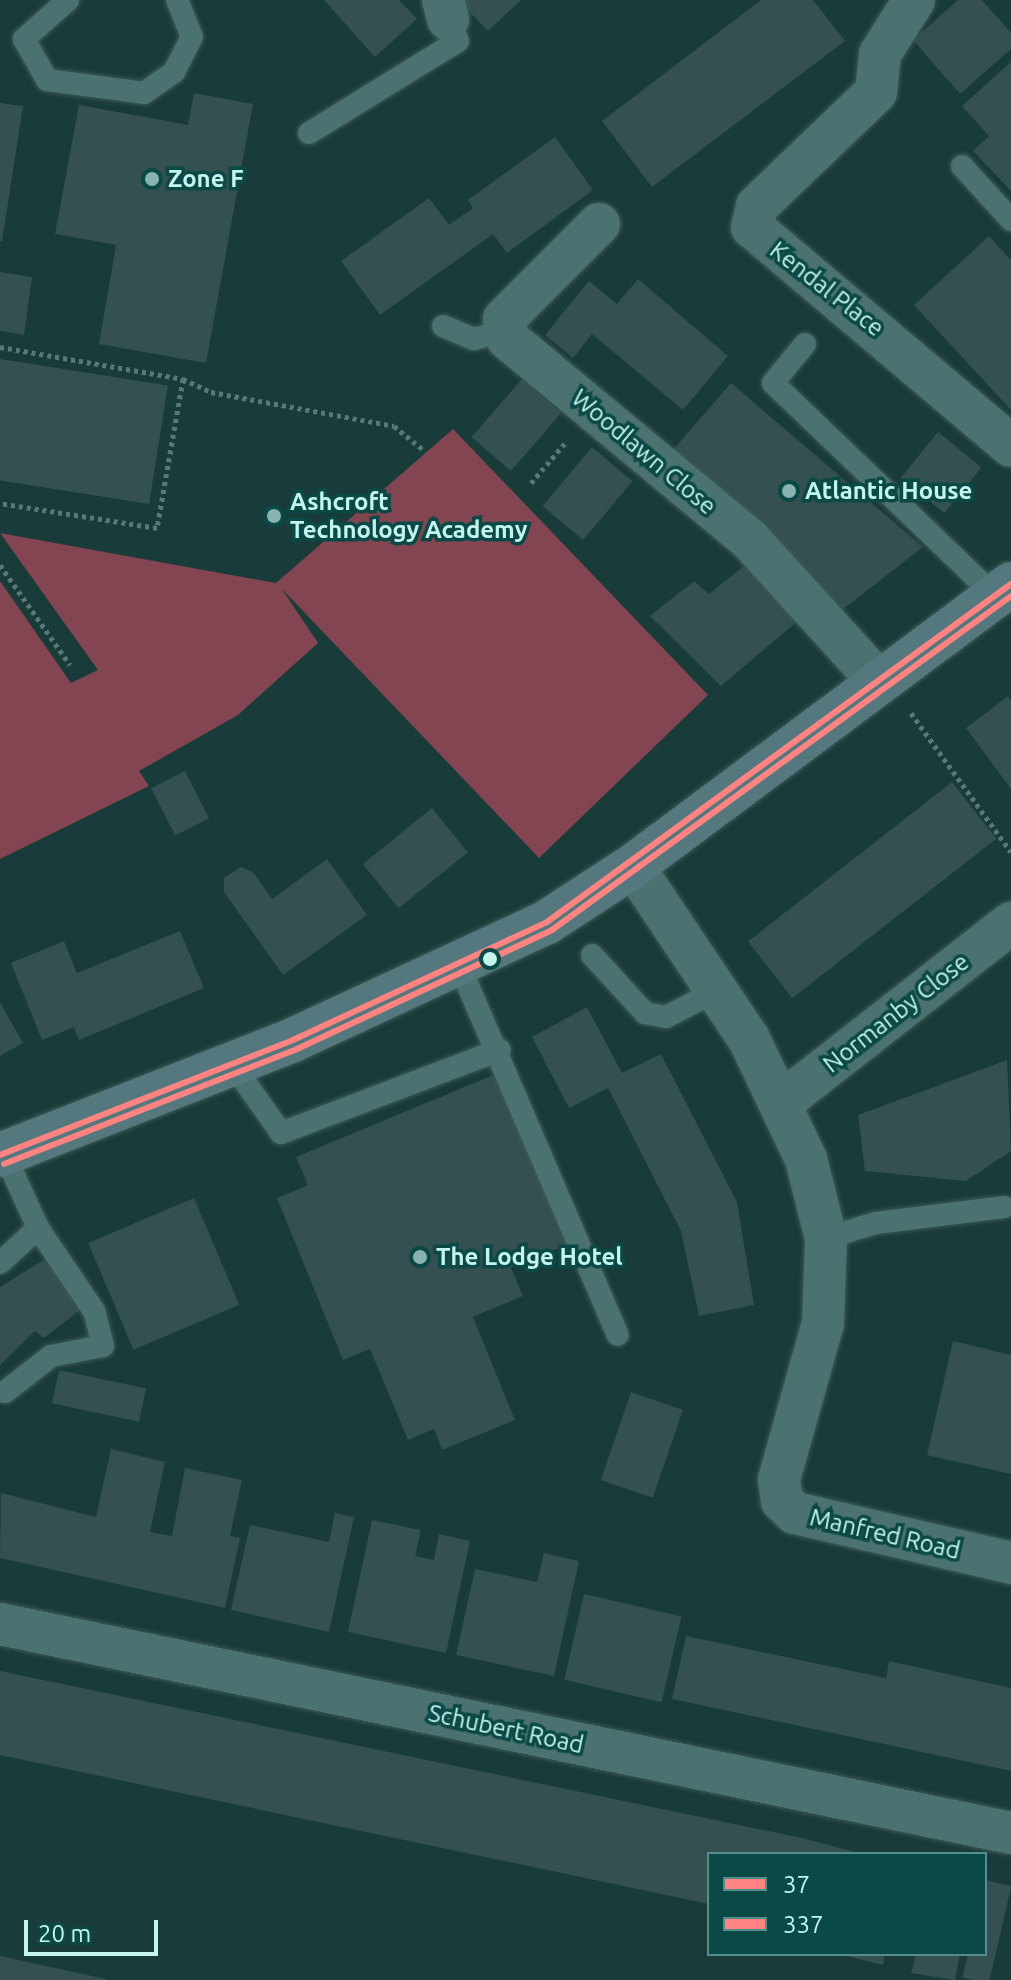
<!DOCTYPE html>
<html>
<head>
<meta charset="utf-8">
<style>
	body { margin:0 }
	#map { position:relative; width:1011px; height:1980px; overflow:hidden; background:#193b39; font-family:Ubuntu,sans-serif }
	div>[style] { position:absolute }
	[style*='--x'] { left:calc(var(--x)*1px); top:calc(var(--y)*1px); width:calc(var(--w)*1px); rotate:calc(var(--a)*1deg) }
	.green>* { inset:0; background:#834551 }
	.building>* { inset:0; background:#345050; transform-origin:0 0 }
	.path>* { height:5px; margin-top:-2.5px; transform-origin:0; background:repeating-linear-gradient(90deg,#5a7877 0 4px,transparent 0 8px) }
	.roads { filter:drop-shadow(0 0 2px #3c5956) drop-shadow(0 0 2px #3c5956) }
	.service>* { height:22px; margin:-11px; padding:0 11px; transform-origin:11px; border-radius:11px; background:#4b7270 }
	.minor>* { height:42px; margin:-21px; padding:0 21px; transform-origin:21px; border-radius:21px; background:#4b7270 }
	.trunk>* { height:44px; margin:-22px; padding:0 22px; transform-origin:22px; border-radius:22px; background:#55787e }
	.bus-1>* { height:6px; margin:-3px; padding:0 3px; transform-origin:3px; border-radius:3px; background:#ff8380 }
	.bus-2>* { height:6px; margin:-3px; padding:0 3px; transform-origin:3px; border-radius:3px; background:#ff8380 }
	.dots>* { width:22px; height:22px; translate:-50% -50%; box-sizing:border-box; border:4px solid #0b4946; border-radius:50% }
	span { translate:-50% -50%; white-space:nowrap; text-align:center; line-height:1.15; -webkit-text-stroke:7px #0b4946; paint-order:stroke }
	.poi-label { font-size:24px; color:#c4f4f0; font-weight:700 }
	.left { translate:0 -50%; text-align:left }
	.street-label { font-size:24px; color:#c4f4f0 }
	.legend { position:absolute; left:707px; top:1852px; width:280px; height:104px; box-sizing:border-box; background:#0b4946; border:2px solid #558d8a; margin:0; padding:10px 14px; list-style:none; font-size:24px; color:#c4f4f0 }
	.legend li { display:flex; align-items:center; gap:16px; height:40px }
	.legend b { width:40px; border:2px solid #558d8a }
	.scale { position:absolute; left:24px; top:1920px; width:134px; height:36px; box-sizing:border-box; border:4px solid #c4f4f0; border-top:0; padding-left:10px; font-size:24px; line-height:28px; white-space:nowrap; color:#c4f4f0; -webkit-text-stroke:6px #0b4946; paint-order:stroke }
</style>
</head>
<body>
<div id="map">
	<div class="green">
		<i style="clip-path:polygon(453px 429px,708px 695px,539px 858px,282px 589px,318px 643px,238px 715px,139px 771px,149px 786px,0 859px,0 581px,71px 683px,98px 670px,0 533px,276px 583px)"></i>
	</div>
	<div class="building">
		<i style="clip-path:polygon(324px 0,399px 0,417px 19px,375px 57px)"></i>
		<i style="clip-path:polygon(458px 0,521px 0,488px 31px)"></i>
		<i style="clip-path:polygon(761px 0,813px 0,845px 41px,652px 187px,602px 121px)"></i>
		<i style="clip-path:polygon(958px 0,982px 0,1011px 33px,1011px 49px,960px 94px,913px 40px)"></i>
		<i style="clip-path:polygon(1011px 62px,1011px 191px,973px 151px,989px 136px,962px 106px)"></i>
		<i style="clip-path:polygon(194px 93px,253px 104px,206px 363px,99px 344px,116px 245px,55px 234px,79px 105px,188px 125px)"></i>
		<i style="clip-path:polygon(0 103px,23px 106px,2px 242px,0 241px)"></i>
		<i style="clip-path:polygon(555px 137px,593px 190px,507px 253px,493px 234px,380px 315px,341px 261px,429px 198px,449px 225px,473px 208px,468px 200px)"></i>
		<i style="clip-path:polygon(989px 236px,1011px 260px,1011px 410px,914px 305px)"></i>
		<i style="clip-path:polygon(0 272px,32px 277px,24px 335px,0 331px)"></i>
		<i style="clip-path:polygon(638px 279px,728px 356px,683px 410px,592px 334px,573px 358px,545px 335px,589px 281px,617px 304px)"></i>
		<i style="left:0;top:359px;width:170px;height:120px;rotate:9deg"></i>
		<i style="left:522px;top:379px;width:52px;height:77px;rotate:41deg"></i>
		<i style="clip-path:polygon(731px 383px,923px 547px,842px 610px,672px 451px)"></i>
		<i style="left:938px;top:432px;width:56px;height:59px;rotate:39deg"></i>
		<i style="left:592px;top:447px;width:53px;height:77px;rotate:40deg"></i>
		<i style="clip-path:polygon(749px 562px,800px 619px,721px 686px,650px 616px,694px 581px,709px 594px)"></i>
		<i style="clip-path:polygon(1008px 696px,1011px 701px,1011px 789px,966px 728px)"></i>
		<i style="left:185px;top:771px;width:53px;height:38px;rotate:63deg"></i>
		<i style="left:952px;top:782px;width:72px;height:259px;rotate:52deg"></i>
		<i style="left:432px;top:808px;width:57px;height:89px;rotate:51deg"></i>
		<i style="clip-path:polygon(327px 859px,367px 915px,283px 975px,224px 892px,224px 878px,241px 867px,253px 872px,272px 899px)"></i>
		<i style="clip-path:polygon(180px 931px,204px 988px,79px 1040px,74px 1027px,42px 1040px,11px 963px,64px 941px,77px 973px)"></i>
		<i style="clip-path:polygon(0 1002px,23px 1043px,0 1056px)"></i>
		<i style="clip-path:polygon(587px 1007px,622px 1073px,661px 1054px,737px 1202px,754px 1305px,699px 1316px,681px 1231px,608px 1088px,569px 1108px,532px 1037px)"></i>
		<i style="clip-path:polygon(1007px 1060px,1011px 1151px,966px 1181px,865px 1171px,858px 1115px)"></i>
		<i style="clip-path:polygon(496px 1074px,567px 1245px,511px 1268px,523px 1296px,473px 1317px,515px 1420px,442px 1450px,434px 1429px,408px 1440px,370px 1349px,343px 1360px,277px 1198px,308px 1185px,296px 1157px)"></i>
		<i style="left:194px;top:1198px;width:116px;height:115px;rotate:67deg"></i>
		<i style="clip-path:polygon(47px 1258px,84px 1307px,44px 1338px,35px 1331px,0 1365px,0 1287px)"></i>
		<i style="clip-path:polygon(953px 1341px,1011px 1355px,1011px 1474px,927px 1455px)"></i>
		<i style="left:59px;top:1370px;width:89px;height:34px;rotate:12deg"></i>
		<i style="left:631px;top:1392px;width:55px;height:93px;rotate:19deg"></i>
		<i style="clip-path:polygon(111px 1449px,165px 1462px,150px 1532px,172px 1536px,185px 1468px,242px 1480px,230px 1536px,240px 1538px,225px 1608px,0 1558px,1px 1493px,96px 1517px)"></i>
		<i style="clip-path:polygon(335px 1513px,354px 1517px,329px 1632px,231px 1610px,250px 1525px,329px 1542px)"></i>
		<i style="clip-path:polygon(372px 1520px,421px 1530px,415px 1556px,434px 1560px,439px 1534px,470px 1541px,446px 1653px,348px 1632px)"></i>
		<i style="clip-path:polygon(544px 1553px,579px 1561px,554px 1676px,456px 1655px,475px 1569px,537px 1582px)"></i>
		<i style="left:584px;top:1594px;width:100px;height:88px;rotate:13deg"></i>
		<i style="clip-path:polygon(686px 1636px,886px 1678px,889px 1661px,1011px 1688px,1011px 1771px,672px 1699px)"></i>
		<i style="clip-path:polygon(0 1671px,806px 1839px,862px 1854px,709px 1854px,709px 1904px,0 1755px)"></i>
		<i style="left:985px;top:1880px;width:27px;height:100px;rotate:13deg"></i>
		<i style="clip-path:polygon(839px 1954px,885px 1954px,883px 1965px)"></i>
		<i style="clip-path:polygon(916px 1954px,960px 1954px,955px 1980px,911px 1973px)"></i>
		<i style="clip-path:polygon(0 1956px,106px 1979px,106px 1980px,0 1980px)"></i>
	</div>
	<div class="path">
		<i style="--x:0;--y:347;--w:186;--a:9.9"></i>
		<i style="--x:183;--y:379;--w:151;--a:99.9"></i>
		<i style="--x:157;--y:528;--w:159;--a:-171"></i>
		<i style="--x:183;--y:379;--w:31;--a:25"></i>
		<i style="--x:211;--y:392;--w:186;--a:10.5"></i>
		<i style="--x:394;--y:426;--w:40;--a:39"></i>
		<i style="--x:531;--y:483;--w:54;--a:-49.5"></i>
		<i style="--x:0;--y:565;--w:122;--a:55"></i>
		<i style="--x:911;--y:713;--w:171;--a:54.3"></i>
	</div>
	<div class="roads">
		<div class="service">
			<i style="--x:68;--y:0;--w:59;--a:138.4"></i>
			<i style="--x:24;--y:39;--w:47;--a:60.7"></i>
			<i style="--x:47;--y:80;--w:98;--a:7.6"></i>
			<i style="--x:144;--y:93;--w:37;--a:-35"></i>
			<i style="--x:174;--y:72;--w:39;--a:-63"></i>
			<i style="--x:192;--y:37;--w:40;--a:-112"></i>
			<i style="--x:309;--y:133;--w:175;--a:-31.7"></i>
			<i style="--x:458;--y:41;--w:24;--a:-114"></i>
			<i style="--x:962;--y:166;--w:73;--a:47.8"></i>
			<i style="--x:443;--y:326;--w:34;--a:23"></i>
			<i style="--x:474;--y:339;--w:33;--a:-16"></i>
			<i style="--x:805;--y:344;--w:50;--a:129.4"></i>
			<i style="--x:773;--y:383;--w:308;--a:43.8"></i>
			<i style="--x:592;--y:955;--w:79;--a:47.6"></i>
			<i style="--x:645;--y:1013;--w:21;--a:11"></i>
			<i style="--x:666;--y:1017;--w:59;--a:-27.4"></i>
			<i style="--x:460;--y:967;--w:400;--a:66.8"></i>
			<i style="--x:231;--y:1062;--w:87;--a:54.8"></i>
			<i style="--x:281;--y:1133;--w:234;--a:-20.8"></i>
			<i style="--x:826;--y:1238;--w:52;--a:-16.7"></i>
			<i style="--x:876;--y:1223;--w:129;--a:-7.1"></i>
			<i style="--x:0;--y:1263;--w:52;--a:-42.6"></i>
			<i style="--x:38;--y:1228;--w:82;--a:-114.4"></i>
			<i style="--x:5;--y:1392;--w:58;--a:-38"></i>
			<i style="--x:51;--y:1356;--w:53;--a:-10.9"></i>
			<i style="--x:103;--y:1346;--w:36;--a:-104"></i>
			<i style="--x:94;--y:1311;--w:100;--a:-124"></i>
		</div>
		<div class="minor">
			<i style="--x:443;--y:0;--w:20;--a:75"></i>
			<i style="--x:914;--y:0;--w:64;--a:122.2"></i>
			<i style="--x:880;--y:54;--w:38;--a:96"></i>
			<i style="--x:876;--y:92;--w:165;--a:136.2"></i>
			<i style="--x:757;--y:206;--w:22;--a:103"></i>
			<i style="--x:752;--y:227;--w:339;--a:40.2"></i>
			<i style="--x:599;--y:224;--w:134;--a:135"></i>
			<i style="--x:504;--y:319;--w:20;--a:79"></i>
			<i style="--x:508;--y:339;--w:315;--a:39.7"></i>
			<i style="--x:750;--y:540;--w:193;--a:47.7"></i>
			<i style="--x:633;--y:866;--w:208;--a:56.2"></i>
			<i style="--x:749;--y:1039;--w:133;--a:64.6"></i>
			<i style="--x:806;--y:1159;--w:81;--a:75.8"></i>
			<i style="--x:826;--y:1238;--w:85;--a:92"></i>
			<i style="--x:823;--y:1323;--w:163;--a:105.7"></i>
			<i style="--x:779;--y:1480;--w:21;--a:82"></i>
			<i style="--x:782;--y:1501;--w:18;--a:43"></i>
			<i style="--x:795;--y:1513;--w:222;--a:13"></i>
			<i style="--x:782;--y:1102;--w:291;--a:-38"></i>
			<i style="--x:0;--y:1624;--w:1032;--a:11.68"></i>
		</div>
		<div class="trunk">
			<i style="--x:0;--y:1155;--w:315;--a:-21.4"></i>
			<i style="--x:293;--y:1040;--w:280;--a:-24.9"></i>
			<i style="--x:547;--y:922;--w:103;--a:-33.1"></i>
			<i style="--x:633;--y:866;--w:472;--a:-36.7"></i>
		</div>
	</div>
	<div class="bus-1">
		<i style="--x:0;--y:1155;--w:315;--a:-21.4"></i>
		<i style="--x:293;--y:1040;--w:280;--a:-24.9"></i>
		<i style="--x:547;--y:922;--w:574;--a:-36.07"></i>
	</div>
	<div class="bus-2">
		<i style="--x:4;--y:1164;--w:315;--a:-21.4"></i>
		<i style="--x:297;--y:1049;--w:281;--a:-25"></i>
		<i style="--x:552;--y:930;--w:568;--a:-36.04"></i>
	</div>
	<div class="dots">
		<i style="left:152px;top:179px;background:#88b3b0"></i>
		<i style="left:789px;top:491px;background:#88b3b0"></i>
		<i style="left:274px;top:516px;background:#88b3b0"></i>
		<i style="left:490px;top:959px;background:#c4f4f0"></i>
		<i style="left:420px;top:1257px;background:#88b3b0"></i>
	</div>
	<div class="poi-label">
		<span class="left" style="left:168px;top:179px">Zone F</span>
		<span class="left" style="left:805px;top:491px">Atlantic House</span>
		<span class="left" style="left:290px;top:516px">Ashcroft<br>Technology Academy</span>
		<span class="left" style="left:436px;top:1257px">The Lodge Hotel</span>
	</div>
	<div class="street-label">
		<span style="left:827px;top:289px;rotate:38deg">Kendal Place</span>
		<span style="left:644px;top:452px;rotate:40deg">Woodlawn Close</span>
		<span style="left:896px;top:1013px;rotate:-38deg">Normanby Close</span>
		<span style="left:885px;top:1534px;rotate:13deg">Manfred Road</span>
		<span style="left:506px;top:1729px;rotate:12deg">Schubert Road</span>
	</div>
	<ul class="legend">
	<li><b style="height:10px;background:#ff8380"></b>37</li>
	<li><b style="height:10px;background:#ff8380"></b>337</li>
	</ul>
	<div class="scale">20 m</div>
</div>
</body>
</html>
